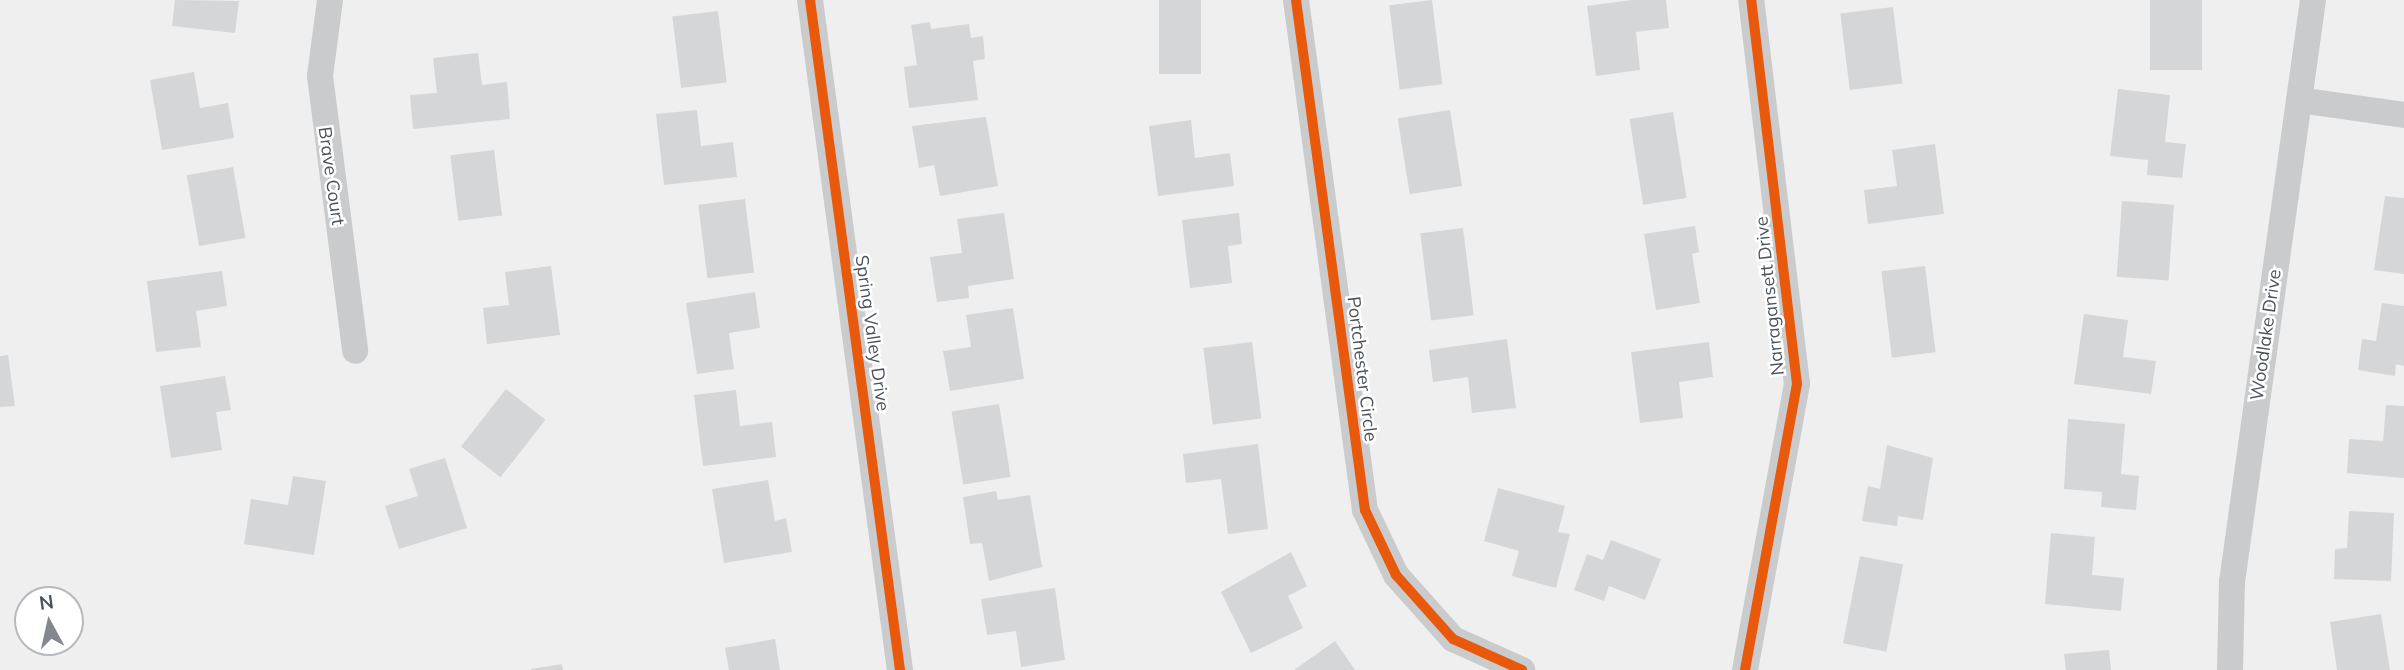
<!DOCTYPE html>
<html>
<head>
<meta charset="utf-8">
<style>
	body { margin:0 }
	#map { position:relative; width:2404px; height:670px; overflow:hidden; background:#efefef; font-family:Mulish,sans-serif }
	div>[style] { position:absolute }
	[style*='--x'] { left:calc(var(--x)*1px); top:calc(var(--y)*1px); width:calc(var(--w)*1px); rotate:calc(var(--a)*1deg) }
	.building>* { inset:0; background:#d5d6d8; transform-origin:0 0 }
	.minor>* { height:26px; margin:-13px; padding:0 13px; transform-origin:13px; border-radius:13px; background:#c9cbcd }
	.cycleway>* { height:10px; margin:-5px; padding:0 5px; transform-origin:5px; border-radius:5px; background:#e8590c }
	span { translate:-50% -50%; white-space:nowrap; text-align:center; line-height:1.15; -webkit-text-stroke:5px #fff; paint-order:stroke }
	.street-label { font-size:18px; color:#495159 }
	.north { position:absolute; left:14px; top:586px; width:70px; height:70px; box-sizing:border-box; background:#fff; border:2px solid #b6b9bd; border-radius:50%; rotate:352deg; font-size:19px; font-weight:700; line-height:28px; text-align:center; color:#495159 }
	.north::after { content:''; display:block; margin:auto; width:24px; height:32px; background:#83888e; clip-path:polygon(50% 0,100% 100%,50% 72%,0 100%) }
</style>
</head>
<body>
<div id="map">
	<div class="building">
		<i style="clip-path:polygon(175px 0,239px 1px,235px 33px,172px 26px)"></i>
		<i style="left:1159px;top:0;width:42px;height:74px"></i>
		<i style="left:1432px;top:0;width:85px;height:43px;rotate:83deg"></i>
		<i style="clip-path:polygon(1632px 0,1666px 0,1669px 28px,1636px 32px,1640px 70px,1596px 76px,1587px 6px)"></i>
		<i style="left:2150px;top:0;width:52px;height:70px"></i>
		<i style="left:1893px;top:7px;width:77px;height:53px;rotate:83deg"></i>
		<i style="left:718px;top:11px;width:72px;height:46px;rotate:83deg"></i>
		<i style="clip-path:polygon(930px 22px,931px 29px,969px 24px,971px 38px,983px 36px,985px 59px,973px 61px,978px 100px,909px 108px,904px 67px,917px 65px,911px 25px)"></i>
		<i style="clip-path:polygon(478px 53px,482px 85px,507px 82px,510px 119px,413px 129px,410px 95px,437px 93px,433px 58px)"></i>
		<i style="clip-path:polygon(194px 72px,200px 108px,228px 103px,234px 138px,162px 150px,150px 80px)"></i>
		<i style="clip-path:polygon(2118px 89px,2170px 95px,2165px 142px,2186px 144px,2182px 178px,2147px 175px,2148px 160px,2110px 156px)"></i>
		<i style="clip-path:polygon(697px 110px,701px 146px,733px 142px,737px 177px,664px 185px,656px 114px)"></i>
		<i style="left:1450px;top:110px;width:77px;height:53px;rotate:81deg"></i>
		<i style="left:1673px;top:112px;width:87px;height:44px;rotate:81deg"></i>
		<i style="clip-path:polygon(986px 117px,998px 186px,940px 196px,934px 165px,919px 168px,912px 126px)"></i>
		<i style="clip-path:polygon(1191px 120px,1195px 158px,1230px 153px,1234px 186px,1158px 196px,1149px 126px)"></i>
		<i style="clip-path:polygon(1935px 144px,1944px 214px,1868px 224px,1864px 190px,1897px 186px,1892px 150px)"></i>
		<i style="left:494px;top:150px;width:66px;height:44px;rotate:83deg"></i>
		<i style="left:233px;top:167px;width:72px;height:47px;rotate:80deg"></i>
		<i style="clip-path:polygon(2385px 196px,2404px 198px,2404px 274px,2374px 270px)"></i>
		<i style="left:745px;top:199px;width:74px;height:47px;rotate:83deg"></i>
		<i style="left:2122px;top:201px;width:52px;height:76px;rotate:4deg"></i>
		<i style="clip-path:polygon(1004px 213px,1014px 279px,968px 286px,969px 298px,937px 302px,930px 257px,962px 253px,957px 219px)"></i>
		<i style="clip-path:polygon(1239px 213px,1242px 244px,1228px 246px,1232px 283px,1190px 288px,1182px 220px)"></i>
		<i style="clip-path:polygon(1695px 226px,1699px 252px,1692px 254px,1700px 303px,1656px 310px,1644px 234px)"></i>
		<i style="left:1463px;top:228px;width:88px;height:43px;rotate:83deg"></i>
		<i style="clip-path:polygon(551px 266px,560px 335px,487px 344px,483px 308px,509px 305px,505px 272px)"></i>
		<i style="left:1925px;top:266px;width:87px;height:44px;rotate:83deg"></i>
		<i style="clip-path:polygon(222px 271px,227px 306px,196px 311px,201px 347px,156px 352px,147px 281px)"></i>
		<i style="clip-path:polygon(755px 292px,760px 328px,729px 333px,734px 369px,697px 374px,686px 303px)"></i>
		<i style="clip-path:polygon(2382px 303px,2404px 306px,2404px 366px,2396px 364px,2395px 376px,2358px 370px,2362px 339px,2376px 341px)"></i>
		<i style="clip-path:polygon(1013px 308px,1024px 379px,950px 391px,943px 351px,971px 347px,966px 315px)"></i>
		<i style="clip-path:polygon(2084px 314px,2128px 320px,2123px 357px,2156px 361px,2151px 394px,2074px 384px)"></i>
		<i style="clip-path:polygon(1507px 339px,1516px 408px,1472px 413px,1468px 377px,1433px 382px,1429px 350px)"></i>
		<i style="left:1252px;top:342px;width:77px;height:49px;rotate:83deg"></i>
		<i style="clip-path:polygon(1709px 342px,1713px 377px,1679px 382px,1683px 418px,1640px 423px,1631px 352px)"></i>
		<i style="clip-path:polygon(8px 355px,15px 406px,0 407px,0 356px)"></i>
		<i style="clip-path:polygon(225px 376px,231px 410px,216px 412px,222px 450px,171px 458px,160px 386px)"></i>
		<i style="left:506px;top:389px;width:50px;height:73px;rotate:38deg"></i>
		<i style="clip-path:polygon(736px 390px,740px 426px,772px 422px,776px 457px,703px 466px,694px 395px)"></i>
		<i style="left:999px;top:404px;width:74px;height:48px;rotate:81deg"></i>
		<i style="clip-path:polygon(2386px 405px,2404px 406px,2404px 478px,2347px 473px,2349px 439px,2383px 441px)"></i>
		<i style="clip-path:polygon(2068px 419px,2125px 424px,2121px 474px,2139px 476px,2136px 510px,2101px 507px,2102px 492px,2064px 489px)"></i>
		<i style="clip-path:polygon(1258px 444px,1268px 529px,1228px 534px,1221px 479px,1186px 483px,1183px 454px)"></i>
		<i style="clip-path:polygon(1887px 445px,1933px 458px,1923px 520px,1898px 516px,1897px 526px,1862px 521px,1868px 486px,1880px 489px)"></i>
		<i style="clip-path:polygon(445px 458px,467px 528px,399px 549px,385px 506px,418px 496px,409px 469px)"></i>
		<i style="clip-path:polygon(293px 476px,326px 481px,314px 555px,244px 544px,251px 499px,288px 505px)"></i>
		<i style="clip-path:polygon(768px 480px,775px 521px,786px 518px,792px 552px,724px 563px,712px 489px)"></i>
		<i style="clip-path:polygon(1498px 488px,1565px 506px,1558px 532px,1570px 534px,1556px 588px,1512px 576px,1519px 551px,1484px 541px)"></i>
		<i style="clip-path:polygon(996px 491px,998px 500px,1030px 495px,1042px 567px,989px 581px,982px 543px,970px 544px,963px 497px)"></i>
		<i style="clip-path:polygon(2349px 511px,2394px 513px,2391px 581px,2334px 579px,2335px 549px,2347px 548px)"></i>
		<i style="clip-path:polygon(2051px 533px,2095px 537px,2092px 575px,2124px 578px,2121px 611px,2045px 604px)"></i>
		<i style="clip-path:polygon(1611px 540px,1661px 559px,1645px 600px,1609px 586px,1604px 601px,1574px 590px,1587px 554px,1603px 560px)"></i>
		<i style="clip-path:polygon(1291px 552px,1307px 586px,1288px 596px,1303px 628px,1251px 653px,1221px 592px)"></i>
		<i style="left:1860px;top:556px;width:44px;height:89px;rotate:11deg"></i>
		<i style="clip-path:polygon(1055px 588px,1065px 660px,1021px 667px,1016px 631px,987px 635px,981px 599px)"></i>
		<i style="clip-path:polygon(2381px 614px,2390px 670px,2337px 670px,2330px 622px)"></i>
		<i style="clip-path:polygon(775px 639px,780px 670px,729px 670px,725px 648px)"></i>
		<i style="clip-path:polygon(1335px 641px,1355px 670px,1294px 670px)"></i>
		<i style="clip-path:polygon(2109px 650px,2111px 670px,2066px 670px,2064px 654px)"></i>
		<i style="clip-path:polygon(562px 664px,563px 670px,531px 670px,531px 669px)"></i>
	</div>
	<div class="minor">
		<i style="--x:330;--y:0;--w:77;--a:97.5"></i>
		<i style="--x:320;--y:76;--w:277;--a:82.7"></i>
		<i style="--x:810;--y:0;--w:676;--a:82.35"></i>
		<i style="--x:1296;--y:0;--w:515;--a:82.3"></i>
		<i style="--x:1365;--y:510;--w:72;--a:64.5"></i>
		<i style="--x:1396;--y:575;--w:86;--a:48.3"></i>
		<i style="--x:1453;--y:639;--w:76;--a:24.2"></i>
		<i style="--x:2299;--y:100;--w:106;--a:8.1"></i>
		<i style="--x:1745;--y:670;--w:291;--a:-79.7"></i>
		<i style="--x:1797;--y:384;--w:387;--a:-96.8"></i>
		<i style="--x:2230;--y:670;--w:88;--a:-88.7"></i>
		<i style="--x:2232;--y:582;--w:588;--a:-82.08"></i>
	</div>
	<div class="cycleway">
		<i style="--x:810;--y:0;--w:676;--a:82.35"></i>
		<i style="--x:1296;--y:0;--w:515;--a:82.3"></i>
		<i style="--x:1365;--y:510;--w:72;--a:64.5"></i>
		<i style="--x:1396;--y:575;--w:86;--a:48.3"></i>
		<i style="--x:1453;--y:639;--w:76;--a:24.2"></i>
		<i style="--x:1745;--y:670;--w:291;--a:-79.7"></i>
		<i style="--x:1797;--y:384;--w:387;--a:-96.8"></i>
	</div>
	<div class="street-label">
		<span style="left:331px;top:176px;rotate:82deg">Brave Court</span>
		<span style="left:1770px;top:296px;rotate:-96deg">Narragansett Drive</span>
		<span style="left:872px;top:333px;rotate:82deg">Spring Valley Drive</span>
		<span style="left:2266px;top:335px;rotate:-82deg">Woodlake Drive</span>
		<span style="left:1362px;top:369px;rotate:83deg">Portchester Circle</span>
	</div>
	<div class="north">N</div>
</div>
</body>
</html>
